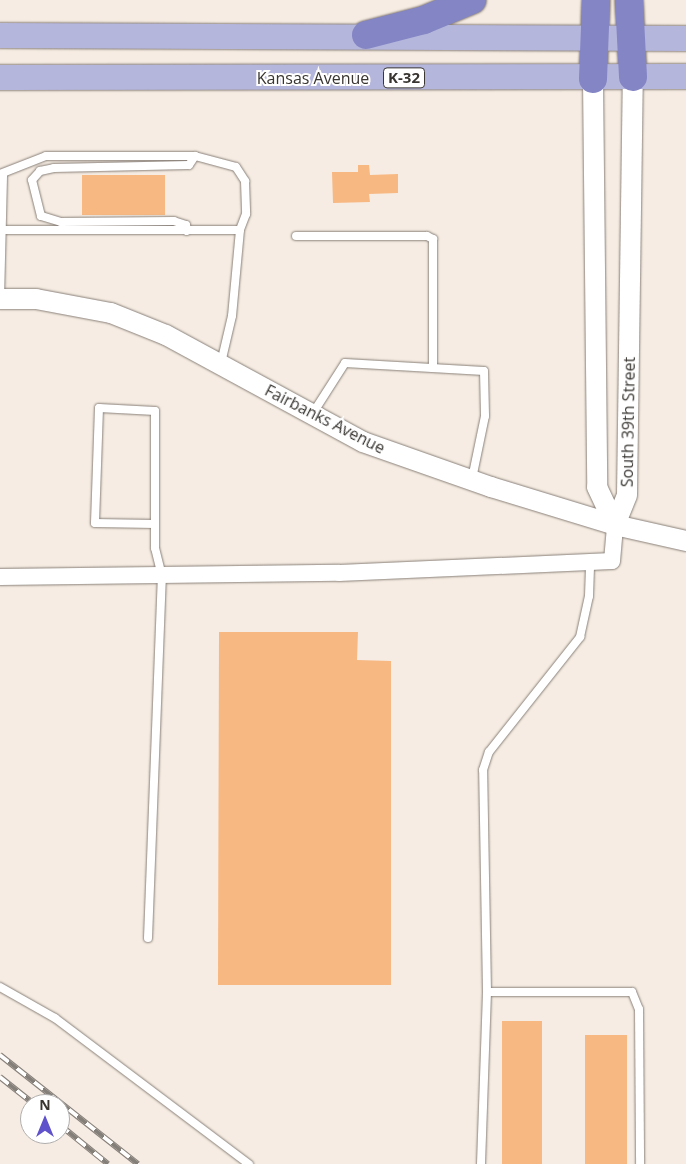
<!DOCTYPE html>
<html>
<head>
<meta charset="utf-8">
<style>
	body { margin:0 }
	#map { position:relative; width:686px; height:1164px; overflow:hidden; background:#f6ece3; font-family:"Open Sans",sans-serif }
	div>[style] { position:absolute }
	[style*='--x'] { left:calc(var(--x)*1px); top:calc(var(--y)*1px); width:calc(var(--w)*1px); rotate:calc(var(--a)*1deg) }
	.building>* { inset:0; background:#f7b882; transform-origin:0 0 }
	.roads { filter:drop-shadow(0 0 1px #898079) drop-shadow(0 0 1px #898079) }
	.service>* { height:8px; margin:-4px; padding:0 4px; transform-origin:4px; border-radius:4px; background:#fff }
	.minor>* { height:16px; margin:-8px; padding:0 8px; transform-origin:8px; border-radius:8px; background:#fff }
	.tertiary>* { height:20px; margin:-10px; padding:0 10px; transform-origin:10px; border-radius:10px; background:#fff }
	.primary>* { height:25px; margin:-12.5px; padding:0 12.5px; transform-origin:12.5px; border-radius:12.5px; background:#b5b6dc }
	.motorway>* { height:28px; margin:-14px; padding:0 14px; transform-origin:14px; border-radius:14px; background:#8485c4 }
	.rail>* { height:5.5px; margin-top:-2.75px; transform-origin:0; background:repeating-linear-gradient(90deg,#fff 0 11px,#857f79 0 22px); box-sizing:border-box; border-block:1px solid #857f79 }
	span { translate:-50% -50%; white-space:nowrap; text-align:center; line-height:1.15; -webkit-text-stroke:4px #fff; paint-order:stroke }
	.shield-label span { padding:1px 4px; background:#fff; border:1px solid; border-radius:4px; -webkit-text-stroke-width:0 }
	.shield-label { font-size:15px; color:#383531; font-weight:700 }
	.street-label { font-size:16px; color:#383531 }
	.north { position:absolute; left:20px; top:1094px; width:50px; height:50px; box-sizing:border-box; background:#fff; border:1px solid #afaead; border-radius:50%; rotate:0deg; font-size:14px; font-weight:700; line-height:20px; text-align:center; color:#383531 }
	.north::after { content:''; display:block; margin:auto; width:18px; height:22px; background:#5f52cb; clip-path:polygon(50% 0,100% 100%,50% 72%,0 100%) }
</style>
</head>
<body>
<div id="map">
	<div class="building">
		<i style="clip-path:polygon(358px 165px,369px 165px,370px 175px,398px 174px,398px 193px,369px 194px,370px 202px,333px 203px,332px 172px,358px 172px)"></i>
		<i style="left:165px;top:175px;width:40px;height:83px;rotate:90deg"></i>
		<i style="clip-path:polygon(219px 632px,358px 632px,357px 660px,391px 661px,391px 985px,218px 985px)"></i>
		<i style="left:502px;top:1021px;width:40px;height:143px"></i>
		<i style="left:585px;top:1035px;width:42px;height:129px"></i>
	</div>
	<div class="roads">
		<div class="service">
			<i style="--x:0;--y:174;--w:49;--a:-21.4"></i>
			<i style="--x:46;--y:156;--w:149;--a:0"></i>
			<i style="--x:195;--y:156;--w:42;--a:15"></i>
			<i style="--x:236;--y:167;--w:17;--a:57"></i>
			<i style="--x:245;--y:181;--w:33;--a:88"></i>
			<i style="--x:246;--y:214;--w:17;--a:111"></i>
			<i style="--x:240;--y:230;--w:86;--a:95.3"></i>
			<i style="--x:232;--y:316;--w:48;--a:103.2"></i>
			<i style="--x:4;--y:230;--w:236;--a:0"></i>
			<i style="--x:187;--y:231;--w:6;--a:-99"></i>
			<i style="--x:186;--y:225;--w:13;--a:-162"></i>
			<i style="--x:174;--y:221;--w:113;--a:179.5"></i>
			<i style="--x:61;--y:222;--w:21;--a:-163"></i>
			<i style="--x:41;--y:216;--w:37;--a:-104"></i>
			<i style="--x:32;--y:180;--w:12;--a:-48"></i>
			<i style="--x:40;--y:171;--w:14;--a:-12"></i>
			<i style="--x:54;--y:168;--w:135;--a:-1.3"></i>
			<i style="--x:189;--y:165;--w:11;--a:-56"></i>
			<i style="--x:296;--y:236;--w:131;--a:0"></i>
			<i style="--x:427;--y:236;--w:7;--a:27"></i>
			<i style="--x:433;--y:239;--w:129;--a:90"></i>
			<i style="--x:0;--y:299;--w:125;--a:-88.6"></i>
			<i style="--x:313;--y:413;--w:59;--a:-57.4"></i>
			<i style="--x:345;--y:363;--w:139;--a:3.3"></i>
			<i style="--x:484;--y:371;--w:45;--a:88.7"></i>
			<i style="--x:485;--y:416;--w:64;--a:101.7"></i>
			<i style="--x:148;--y:938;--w:362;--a:-87.8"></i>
			<i style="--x:162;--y:576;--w:29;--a:-104"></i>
			<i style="--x:155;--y:548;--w:137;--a:-90"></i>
			<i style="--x:155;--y:411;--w:56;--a:-176.9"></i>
			<i style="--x:99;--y:408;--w:115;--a:92"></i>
			<i style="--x:95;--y:523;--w:60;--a:1"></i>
			<i style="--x:0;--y:987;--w:63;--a:29.4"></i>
			<i style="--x:55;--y:1018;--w:243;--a:37"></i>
			<i style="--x:487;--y:992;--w:145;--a:0"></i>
			<i style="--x:632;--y:992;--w:18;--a:68"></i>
			<i style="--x:639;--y:1009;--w:155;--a:89.6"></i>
			<i style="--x:481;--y:1164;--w:172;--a:-88"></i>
			<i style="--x:487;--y:992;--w:222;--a:-91"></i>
			<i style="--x:483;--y:770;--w:19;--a:-72"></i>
			<i style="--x:489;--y:752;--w:147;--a:-51.6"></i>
			<i style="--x:580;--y:637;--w:42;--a:-77.6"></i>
			<i style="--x:589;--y:596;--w:34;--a:-88"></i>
		</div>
		<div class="minor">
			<i style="--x:0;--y:577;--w:339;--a:-0.7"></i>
			<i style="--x:339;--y:573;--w:273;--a:-2.5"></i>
			<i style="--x:612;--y:561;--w:36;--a:-85"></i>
		</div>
		<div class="tertiary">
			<i style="--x:593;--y:79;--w:408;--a:89.4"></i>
			<i style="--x:597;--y:487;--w:42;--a:64.7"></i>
			<i style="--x:0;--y:299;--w:36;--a:0"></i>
			<i style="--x:36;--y:299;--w:76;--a:10.6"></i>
			<i style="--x:111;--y:313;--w:59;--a:21.8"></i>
			<i style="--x:166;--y:335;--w:224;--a:28.5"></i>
			<i style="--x:363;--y:442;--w:136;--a:19.4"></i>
			<i style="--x:491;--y:487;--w:130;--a:17"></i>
			<i style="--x:615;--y:525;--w:73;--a:12.7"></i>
			<i style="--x:615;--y:525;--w:32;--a:-68"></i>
			<i style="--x:627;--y:495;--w:418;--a:-89.2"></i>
		</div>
		<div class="primary">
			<i style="--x:0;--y:35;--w:686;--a:0.25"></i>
			<i style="--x:0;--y:77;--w:686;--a:-0.08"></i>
		</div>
		<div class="motorway">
			<i style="--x:629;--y:0;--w:77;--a:87"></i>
			<i style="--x:366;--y:35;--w:60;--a:-14.5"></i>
			<i style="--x:424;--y:20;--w:52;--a:-22.6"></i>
			<i style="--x:593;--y:79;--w:79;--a:-87.8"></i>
		</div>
	</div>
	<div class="rail">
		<i style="--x:0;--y:1055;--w:176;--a:38.3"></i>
		<i style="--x:0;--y:1077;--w:43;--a:38.5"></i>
		<i style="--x:60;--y:1125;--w:62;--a:39.1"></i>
	</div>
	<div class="shield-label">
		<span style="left:404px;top:78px">K-32</span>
	</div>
	<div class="street-label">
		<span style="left:313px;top:78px">Kansas Avenue</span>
		<span style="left:325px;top:419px;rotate:27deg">Fairbanks Avenue</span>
		<span style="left:628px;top:422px;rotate:-89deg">South 39th Street</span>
	</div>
	<div class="north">N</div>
</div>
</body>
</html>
